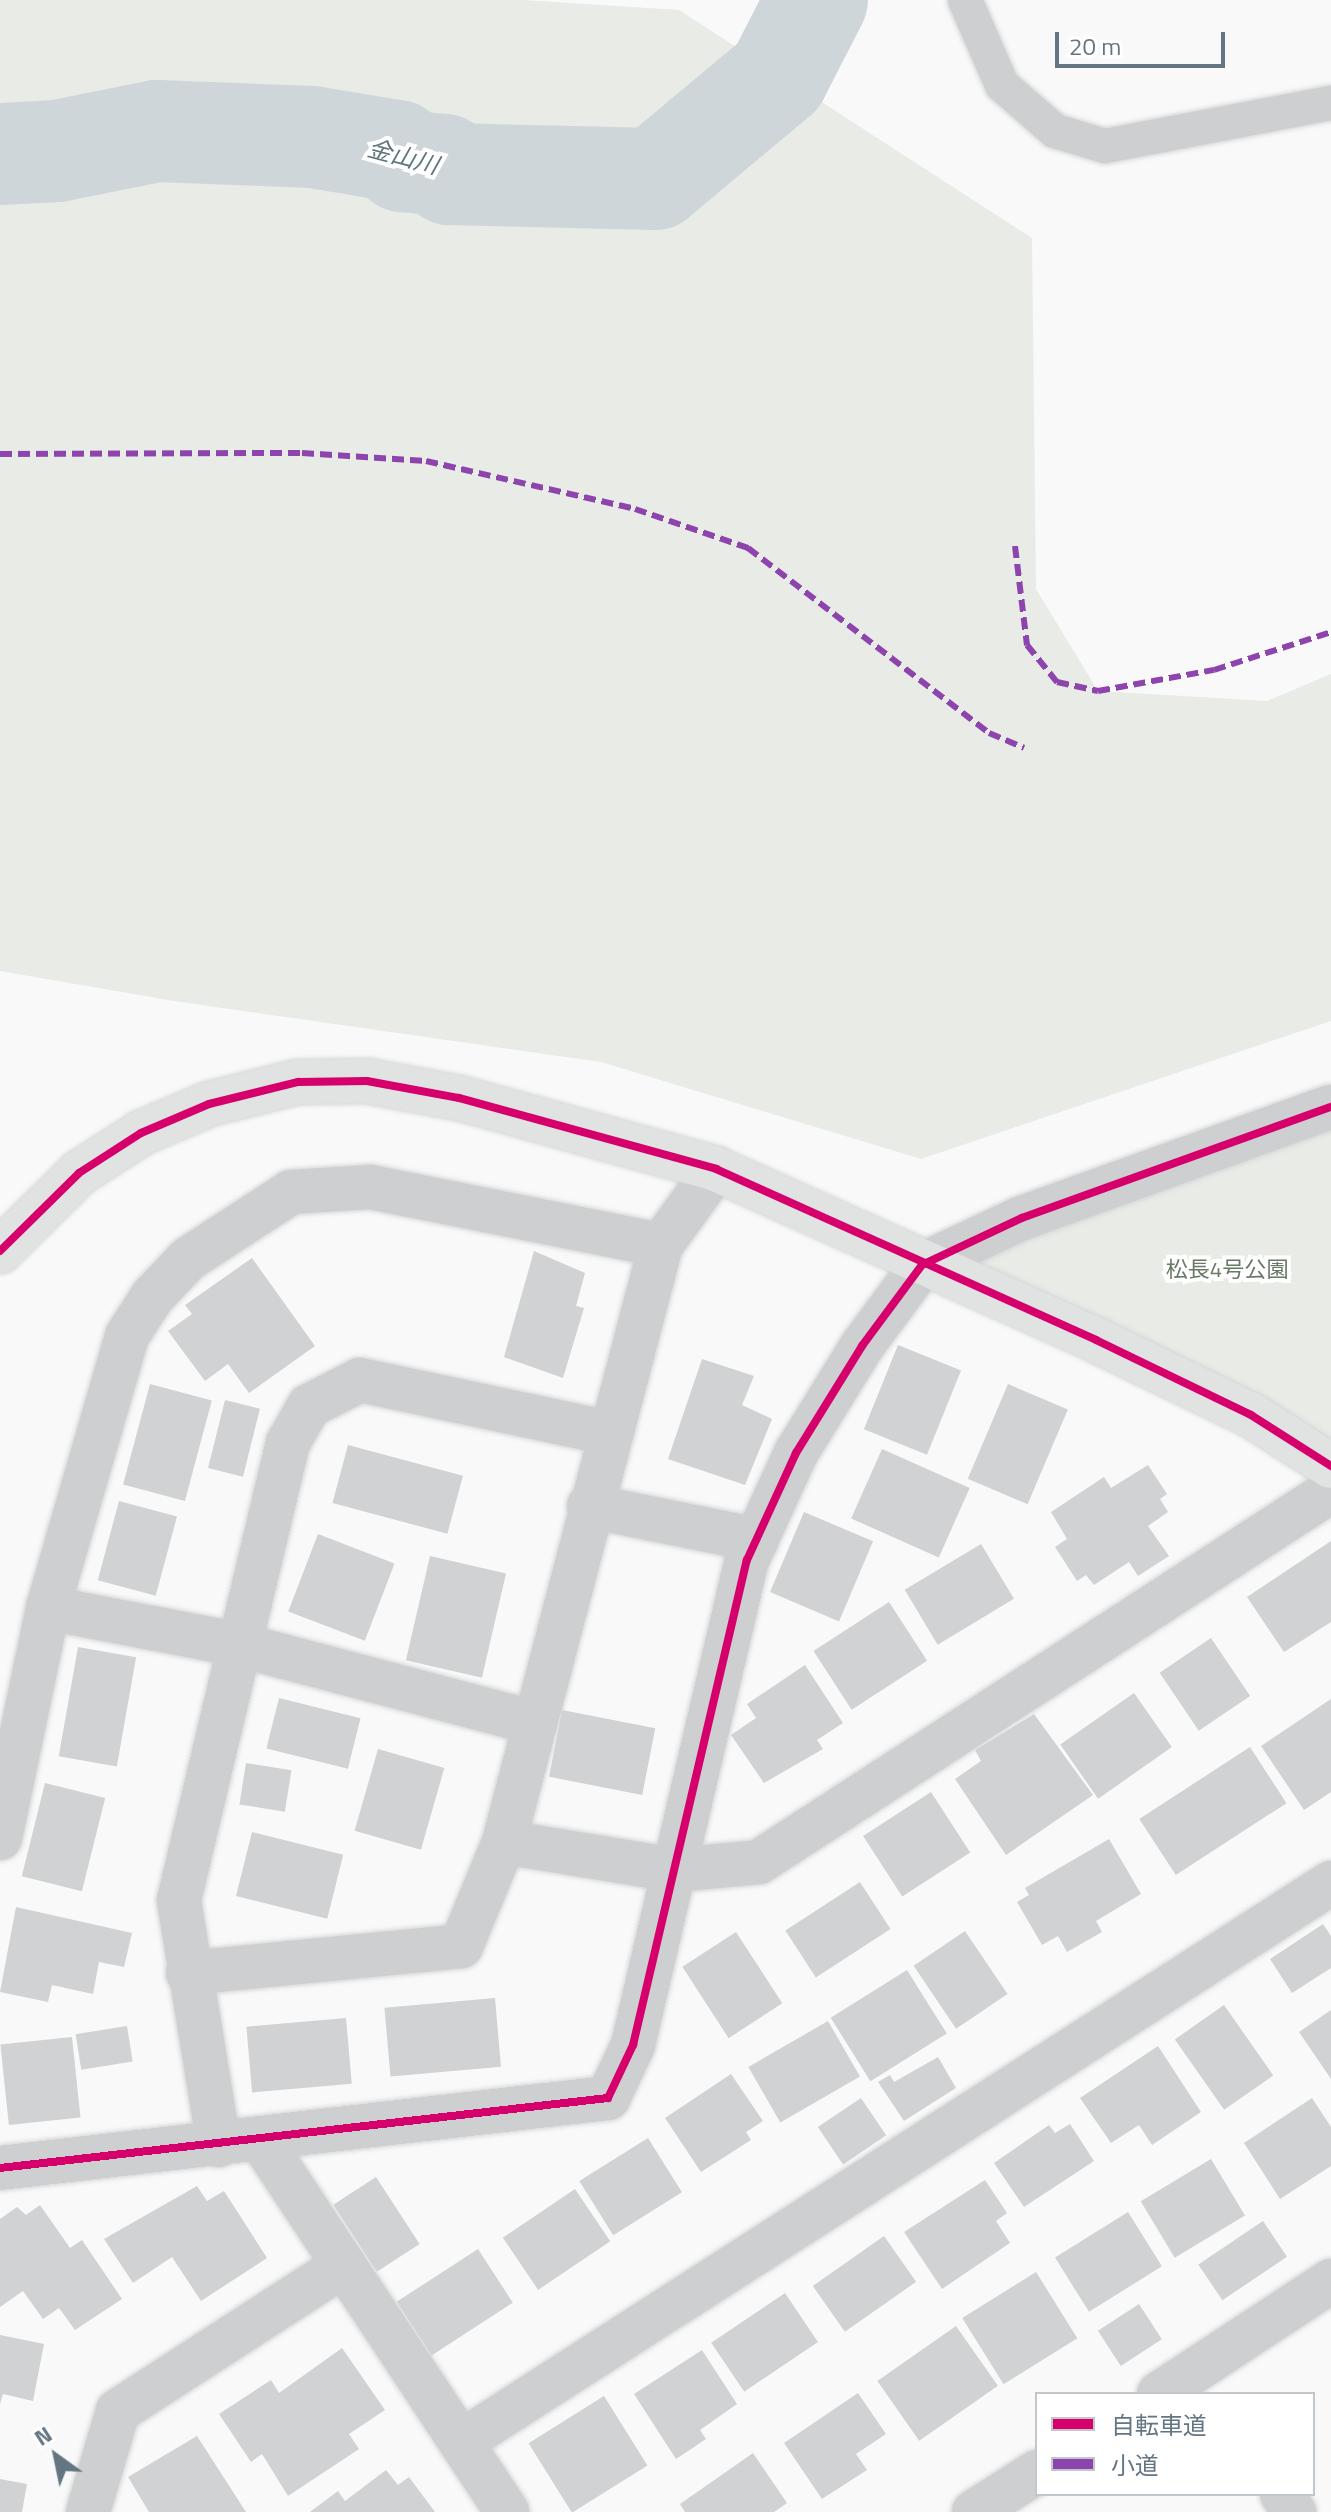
<!DOCTYPE html>
<html>
<head>
<meta charset="utf-8">
<style>
	body { margin:0 }
	#map { position:relative; width:1331px; height:2512px; overflow:hidden; background:#f9f9f9; font-family:"Titillium Web","Noto Sans JP",sans-serif }
	div>[style] { position:absolute }
	[style*='--x'] { left:calc(var(--x)*1px); top:calc(var(--y)*1px); width:calc(var(--w)*1px); rotate:calc(var(--a)*1deg) }
	.green>* { inset:0; background:#e8ebe6 }
	.river>* { height:102px; margin:-51px; padding:0 51px; transform-origin:51px; border-radius:51px; background:#ced6d9 }
	.building>* { inset:0; background:#d0d2d3; transform-origin:0 0 }
	.roads { filter:drop-shadow(0 0 2px #d5d6d7) drop-shadow(0 0 2px #d5d6d7) }
	.lane>* { height:34px; margin:-17px; padding:0 17px; transform-origin:17px; border-radius:17px; background:#cecfd0 }
	.street>* { height:44px; margin:-22px; padding:0 22px; transform-origin:22px; border-radius:22px; background:#cecfd0 }
	.secondary>* { height:44px; margin:-22px; padding:0 22px; transform-origin:22px; border-radius:22px; background:#e1e2e2 }
	.quiet>* { height:6px; margin-top:-3px; transform-origin:0; background:repeating-linear-gradient(90deg,#8e44ad 0 12px,transparent 0 18px) }
	.cycleway>* { height:8px; margin:-4px; padding:0 4px; transform-origin:4px; border-radius:4px; background:#d6006c }
	span { translate:-50% -50%; white-space:nowrap; text-align:center; line-height:1.15; -webkit-text-stroke:8px #fff; paint-order:stroke }
	.park-label { font-size:22px; color:#687a64 }
	.water-label { font-size:24px; color:#60757c; font-style:italic }
	.legend { position:absolute; left:1035px; top:2392px; width:280px; height:104px; box-sizing:border-box; background:#fff; border:2px solid #c1c8cd; margin:0; padding:10px 14px; list-style:none; font-size:24px; color:#657683 }
	.legend li { display:flex; align-items:center; gap:16px; height:40px }
	.legend b { width:40px; border:2px solid #c1c8cd }
	.north { position:absolute; left:16px; top:2416px; width:80px; height:80px; -webkit-text-stroke:6px #fff; paint-order:stroke; rotate:327deg; font-size:22px; font-weight:700; line-height:32px; text-align:center; color:#657683 }
	.north::after { content:''; display:block; margin:auto; width:28px; height:36px; background:#657683; clip-path:polygon(50% 0,100% 100%,50% 72%,0 100%) }
	.scale { position:absolute; left:1055px; top:32px; width:170px; height:36px; box-sizing:border-box; border:4px solid #657683; border-top:0; padding-left:10px; font-size:24px; line-height:28px; white-space:nowrap; color:#657683; -webkit-text-stroke:6px #fff; paint-order:stroke }
</style>
</head>
<body>
<div id="map">
	<div class="green">
		<i style="clip-path:polygon(0 0,523px 0,679px 10px,1032px 238px,1036px 589px,1098px 691px,1267px 701px,1331px 674px,1331px 1021px,921px 1159px,601px 1062px,174px 1001px,0 971px)"></i>
		<i style="clip-path:polygon(1331px 1122px,1331px 1445px,959px 1262px)"></i>
	</div>
	<div class="river">
		<i style="--x:0;--y:154;--w:57;--a:-3"></i>
		<i style="--x:57;--y:151;--w:102;--a:-11.3"></i>
		<i style="--x:157;--y:131;--w:155;--a:2.2"></i>
		<i style="--x:312;--y:137;--w:86;--a:9.4"></i>
		<i style="--x:397;--y:151;--w:12;--a:59"></i>
		<i style="--x:403;--y:161;--w:41;--a:5.6"></i>
		<i style="--x:444;--y:165;--w:11;--a:56"></i>
		<i style="--x:450;--y:174;--w:205;--a:1.4"></i>
		<i style="--x:655;--y:179;--w:160;--a:-39.9"></i>
		<i style="--x:778;--y:76;--w:85;--a:-62.8"></i>
	</div>
	<div class="building">
		<i style="clip-path:polygon(534px 1251px,585px 1273px,576px 1306px,584px 1308px,563px 1378px,504px 1357px)"></i>
		<i style="clip-path:polygon(252px 1258px,315px 1346px,249px 1393px,228px 1364px,205px 1381px,168px 1331px,192px 1314px,185px 1305px)"></i>
		<i style="left:898px;top:1345px;width:68px;height:91px;rotate:22deg"></i>
		<i style="clip-path:polygon(702px 1359px,754px 1376px,742px 1405px,772px 1419px,745px 1485px,668px 1459px)"></i>
		<i style="left:150px;top:1384px;width:64px;height:104px;rotate:15deg"></i>
		<i style="left:1008px;top:1384px;width:65px;height:103px;rotate:23deg"></i>
		<i style="left:225px;top:1400px;width:36px;height:70px;rotate:14deg"></i>
		<i style="left:348px;top:1445px;width:119px;height:60px;rotate:15deg"></i>
		<i style="left:882px;top:1449px;width:96px;height:76px;rotate:24deg"></i>
		<i style="clip-path:polygon(1148px 1465px,1167px 1494px,1160px 1499px,1168px 1512px,1148px 1526px,1169px 1556px,1138px 1576px,1129px 1562px,1094px 1585px,1086px 1575px,1077px 1581px,1055px 1547px,1067px 1539px,1051px 1512px,1104px 1477px,1111px 1488px)"></i>
		<i style="left:119px;top:1501px;width:60px;height:82px;rotate:15deg"></i>
		<i style="left:804px;top:1512px;width:75px;height:87px;rotate:23deg"></i>
		<i style="left:318px;top:1534px;width:82px;height:83px;rotate:21deg"></i>
		<i style="clip-path:polygon(1331px 1541px,1331px 1622px,1284px 1652px,1247px 1597px)"></i>
		<i style="left:981px;top:1544px;width:64px;height:89px;rotate:59deg"></i>
		<i style="left:430px;top:1556px;width:78px;height:107px;rotate:13deg"></i>
		<i style="left:889px;top:1602px;width:70px;height:90px;rotate:57deg"></i>
		<i style="left:1211px;top:1638px;width:70px;height:62px;rotate:56deg"></i>
		<i style="left:78px;top:1647px;width:59px;height:111px;rotate:10deg"></i>
		<i style="clip-path:polygon(805px 1665px,843px 1723px,817px 1740px,823px 1749px,764px 1783px,731px 1735px,756px 1718px,747px 1704px)"></i>
		<i style="left:1134px;top:1693px;width:66px;height:90px;rotate:55deg"></i>
		<i style="left:279px;top:1698px;width:84px;height:52px;rotate:14deg"></i>
		<i style="clip-path:polygon(1331px 1699px,1331px 1792px,1304px 1810px,1261px 1746px)"></i>
		<i style="left:562px;top:1710px;width:95px;height:68px;rotate:11deg"></i>
		<i style="clip-path:polygon(1034px 1714px,1093px 1795px,1006px 1855px,955px 1779px,981px 1761px,975px 1750px)"></i>
		<i style="left:1250px;top:1747px;width:67px;height:132px;rotate:57deg"></i>
		<i style="left:378px;top:1749px;width:69px;height:85px;rotate:16deg"></i>
		<i style="left:246px;top:1763px;width:46px;height:42px;rotate:9deg"></i>
		<i style="left:45px;top:1783px;width:62px;height:96px;rotate:14deg"></i>
		<i style="left:931px;top:1792px;width:72px;height:81px;rotate:57deg"></i>
		<i style="left:252px;top:1832px;width:94px;height:66px;rotate:14deg"></i>
		<i style="clip-path:polygon(1109px 1839px,1141px 1894px,1096px 1921px,1102px 1932px,1067px 1952px,1058px 1936px,1042px 1945px,1017px 1902px,1029px 1895px,1025px 1888px)"></i>
		<i style="left:860px;top:1882px;width:56px;height:89px;rotate:57deg"></i>
		<i style="clip-path:polygon(16px 1907px,132px 1933px,124px 1967px,99px 1962px,93px 1994px,52px 1985px,48px 2002px,0 1992px)"></i>
		<i style="clip-path:polygon(1323px 1924px,1331px 1936px,1331px 1968px,1292px 1993px,1270px 1959px)"></i>
		<i style="left:965px;top:1931px;width:76px;height:62px;rotate:56deg"></i>
		<i style="left:736px;top:1932px;width:85px;height:64px;rotate:57deg"></i>
		<i style="left:907px;top:1970px;width:75px;height:90px;rotate:58deg"></i>
		<i style="left:495px;top:1998px;width:69px;height:111px;rotate:85deg"></i>
		<i style="left:1224px;top:2005px;width:86px;height:60px;rotate:55deg"></i>
		<i style="clip-path:polygon(1331px 2010px,1331px 2079px,1299px 2032px)"></i>
		<i style="left:346px;top:2018px;width:66px;height:100px;rotate:85deg"></i>
		<i style="left:828px;top:2021px;width:64px;height:92px;rotate:60deg"></i>
		<i style="left:127px;top:2026px;width:36px;height:52px;rotate:81deg"></i>
		<i style="left:72px;top:2037px;width:81px;height:72px;rotate:84deg"></i>
		<i style="clip-path:polygon(1158px 2046px,1201px 2112px,1152px 2145px,1139px 2125px,1111px 2143px,1080px 2098px)"></i>
		<i style="clip-path:polygon(938px 2057px,956px 2088px,904px 2121px,878px 2082px,890px 2075px,894px 2082px)"></i>
		<i style="clip-path:polygon(731px 2074px,763px 2121px,746px 2132px,751px 2140px,701px 2172px,665px 2118px)"></i>
		<i style="left:861px;top:2098px;width:45px;height:52px;rotate:56deg"></i>
		<i style="clip-path:polygon(1312px 2098px,1331px 2127px,1331px 2166px,1280px 2199px,1244px 2143px)"></i>
		<i style="clip-path:polygon(1070px 2124px,1094px 2161px,1024px 2207px,994px 2163px,1049px 2125px,1055px 2133px)"></i>
		<i style="left:648px;top:2138px;width:64px;height:81px;rotate:58deg"></i>
		<i style="left:1211px;top:2159px;width:66px;height:82px;rotate:59deg"></i>
		<i style="left:376px;top:2177px;width:80px;height:51px;rotate:57deg"></i>
		<i style="clip-path:polygon(985px 2180px,1007px 2213px,996px 2221px,1010px 2243px,942px 2289px,904px 2232px)"></i>
		<i style="clip-path:polygon(197px 2186px,207px 2201px,224px 2191px,267px 2258px,201px 2301px,172px 2257px,133px 2283px,104px 2239px)"></i>
		<i style="left:575px;top:2189px;width:63px;height:87px;rotate:56deg"></i>
		<i style="clip-path:polygon(40px 2205px,70px 2248px,82px 2240px,122px 2299px,75px 2330px,59px 2308px,43px 2319px,23px 2291px,0 2307px,0 2219px,17px 2207px,26px 2215px)"></i>
		<i style="left:1128px;top:2212px;width:64px;height:86px;rotate:58deg"></i>
		<i style="left:1263px;top:2221px;width:43px;height:78px;rotate:56deg"></i>
		<i style="left:884px;top:2236px;width:56px;height:87px;rotate:55deg"></i>
		<i style="left:478px;top:2249px;width:64px;height:97px;rotate:57deg"></i>
		<i style="left:1036px;top:2272px;width:78px;height:87px;rotate:58deg"></i>
		<i style="left:785px;top:2293px;width:59px;height:89px;rotate:56deg"></i>
		<i style="left:1139px;top:2304px;width:42px;height:49px;rotate:57deg"></i>
		<i style="left:956px;top:2326px;width:73px;height:96px;rotate:55deg"></i>
		<i style="clip-path:polygon(0 2335px,44px 2344px,33px 2401px,3px 2394px,0 2404px)"></i>
		<i style="clip-path:polygon(342px 2348px,385px 2410px,349px 2434px,359px 2449px,288px 2496px,262px 2454px,251px 2462px,219px 2414px,271px 2380px,279px 2393px)"></i>
		<i style="clip-path:polygon(702px 2350px,737px 2404px,700px 2430px,706px 2439px,676px 2459px,634px 2394px)"></i>
		<i style="clip-path:polygon(858px 2393px,886px 2434px,856px 2454px,867px 2470px,822px 2499px,784px 2443px)"></i>
		<i style="left:604px;top:2396px;width:82px;height:89px;rotate:58deg"></i>
		<i style="clip-path:polygon(197px 2436px,246px 2512px,149px 2512px,128px 2477px)"></i>
		<i style="clip-path:polygon(753px 2453px,787px 2503px,774px 2512px,685px 2512px,680px 2504px)"></i>
		<i style="clip-path:polygon(386px 2470px,398px 2485px,409px 2477px,435px 2512px,310px 2512px,338px 2491px,345px 2501px)"></i>
		<i style="clip-path:polygon(0 2479px,27px 2484px,22px 2512px,0 2512px)"></i>
	</div>
	<div class="roads">
		<div class="lane">
			<i style="--x:965;--y:0;--w:93;--a:66.5"></i>
			<i style="--x:1002;--y:85;--w:70;--a:41"></i>
			<i style="--x:1055;--y:131;--w:52;--a:16.7"></i>
			<i style="--x:1105;--y:146;--w:230;--a:-10.8"></i>
		</div>
		<div class="street">
			<i style="--x:589;--y:1506;--w:171;--a:11.4"></i>
			<i style="--x:48;--y:1608;--w:196;--a:10.9"></i>
			<i style="--x:240;--y:1645;--w:305;--a:14.8"></i>
			<i style="--x:0;--y:1838;--w:235;--a:-78.2"></i>
			<i style="--x:48;--y:1608;--w:283;--a:-73.8"></i>
			<i style="--x:127;--y:1336;--w:46;--a:-57.3"></i>
			<i style="--x:152;--y:1297;--w:52;--a:-46.5"></i>
			<i style="--x:188;--y:1259;--w:123;--a:-33"></i>
			<i style="--x:291;--y:1192;--w:79;--a:-3.6"></i>
			<i style="--x:370;--y:1187;--w:297;--a:11.3"></i>
			<i style="--x:504;--y:1842;--w:173;--a:9.3"></i>
			<i style="--x:675;--y:1870;--w:84;--a:-5.4"></i>
			<i style="--x:759;--y:1862;--w:682;--a:-32.97"></i>
			<i style="--x:188;--y:1973;--w:274;--a:-5.6"></i>
			<i style="--x:461;--y:1946;--w:113;--a:-67.5"></i>
			<i style="--x:504;--y:1842;--w:617;--a:-75.27"></i>
			<i style="--x:661;--y:1245;--w:94;--a:-54.1"></i>
			<i style="--x:261;--y:2140;--w:446;--a:56.5"></i>
			<i style="--x:219;--y:2145;--w:248;--a:-99.3"></i>
			<i style="--x:179;--y:1900;--w:470;--a:-76.6"></i>
			<i style="--x:288;--y:1443;--w:43;--a:-60.4"></i>
			<i style="--x:309;--y:1406;--w:57;--a:-27"></i>
			<i style="--x:360;--y:1380;--w:255;--a:12"></i>
			<i style="--x:0;--y:2168;--w:612;--a:-6.57"></i>
			<i style="--x:608;--y:2098;--w:59;--a:-64.7"></i>
			<i style="--x:633;--y:2045;--w:498;--a:-76.8"></i>
			<i style="--x:747;--y:1560;--w:118;--a:-65.4"></i>
			<i style="--x:796;--y:1453;--w:126;--a:-58.3"></i>
			<i style="--x:862;--y:1346;--w:101;--a:-53.5"></i>
			<i style="--x:922;--y:1265;--w:110;--a:-25.2"></i>
			<i style="--x:1022;--y:1218;--w:328;--a:-19.8"></i>
			<i style="--x:1159;--y:2394;--w:206;--a:-33.3"></i>
			<i style="--x:461;--y:2442;--w:1034;--a:-32.72"></i>
			<i style="--x:1282;--y:2494;--w:22;--a:56"></i>
			<i style="--x:88;--y:2512;--w:105;--a:-73.5"></i>
			<i style="--x:118;--y:2411;--w:269;--a:-32.9"></i>
			<i style="--x:974;--y:2512;--w:75;--a:-32.4"></i>
		</div>
		<div class="secondary">
			<i style="--x:0;--y:1251;--w:111;--a:-44.6"></i>
			<i style="--x:79;--y:1173;--w:74;--a:-32.8"></i>
			<i style="--x:141;--y:1133;--w:74;--a:-23.1"></i>
			<i style="--x:209;--y:1104;--w:92;--a:-13.9"></i>
			<i style="--x:298;--y:1082;--w:69;--a:-0.8"></i>
			<i style="--x:367;--y:1081;--w:94;--a:10.5"></i>
			<i style="--x:459;--y:1098;--w:267;--a:15.4"></i>
			<i style="--x:716;--y:1169;--w:417;--a:24.2"></i>
			<i style="--x:1096;--y:1340;--w:172;--a:25.8"></i>
			<i style="--x:1251;--y:1415;--w:95;--a:32.5"></i>
		</div>
	</div>
	<div class="quiet">
		<i style="--x:0;--y:454;--w:302;--a:-0.2"></i>
		<i style="--x:302;--y:453;--w:124;--a:3.7"></i>
		<i style="--x:426;--y:461;--w:214;--a:12.9"></i>
		<i style="--x:635;--y:509;--w:120;--a:19"></i>
		<i style="--x:748;--y:548;--w:304;--a:37.5"></i>
		<i style="--x:989;--y:733;--w:38;--a:23"></i>
		<i style="--x:1015;--y:546;--w:100;--a:83.1"></i>
		<i style="--x:1027;--y:645;--w:48;--a:51"></i>
		<i style="--x:1057;--y:682;--w:42;--a:12.4"></i>
		<i style="--x:1098;--y:691;--w:118;--a:-10.3"></i>
		<i style="--x:1214;--y:670;--w:123;--a:-18"></i>
	</div>
	<div class="cycleway">
		<i style="--x:0;--y:1251;--w:111;--a:-44.6"></i>
		<i style="--x:79;--y:1173;--w:74;--a:-32.8"></i>
		<i style="--x:141;--y:1133;--w:74;--a:-23.1"></i>
		<i style="--x:209;--y:1104;--w:92;--a:-13.9"></i>
		<i style="--x:298;--y:1082;--w:69;--a:-0.8"></i>
		<i style="--x:367;--y:1081;--w:94;--a:10.5"></i>
		<i style="--x:459;--y:1098;--w:267;--a:15.4"></i>
		<i style="--x:716;--y:1169;--w:417;--a:24.2"></i>
		<i style="--x:1096;--y:1340;--w:172;--a:25.8"></i>
		<i style="--x:1251;--y:1415;--w:95;--a:32.5"></i>
		<i style="--x:0;--y:2168;--w:612;--a:-6.57"></i>
		<i style="--x:608;--y:2098;--w:59;--a:-64.7"></i>
		<i style="--x:633;--y:2045;--w:498;--a:-76.8"></i>
		<i style="--x:747;--y:1560;--w:118;--a:-65.4"></i>
		<i style="--x:796;--y:1453;--w:126;--a:-58.3"></i>
		<i style="--x:862;--y:1346;--w:101;--a:-53.5"></i>
		<i style="--x:922;--y:1265;--w:110;--a:-25.2"></i>
		<i style="--x:1022;--y:1218;--w:328;--a:-19.8"></i>
	</div>
	<div class="park-label">
		<span style="left:1227px;top:1270px">松長4号公園</span>
	</div>
	<div class="water-label">
		<span style="left:403px;top:157px;rotate:15deg">金山川</span>
	</div>
	<ul class="legend">
	<li><b style="height:10px;background:#d6006c"></b>自転車道</li>
	<li><b style="height:10px;background:#8e44ad"></b>小道</li>
	</ul>
	<div class="north">N</div>
	<div class="scale">20 m</div>
</div>
</body>
</html>
